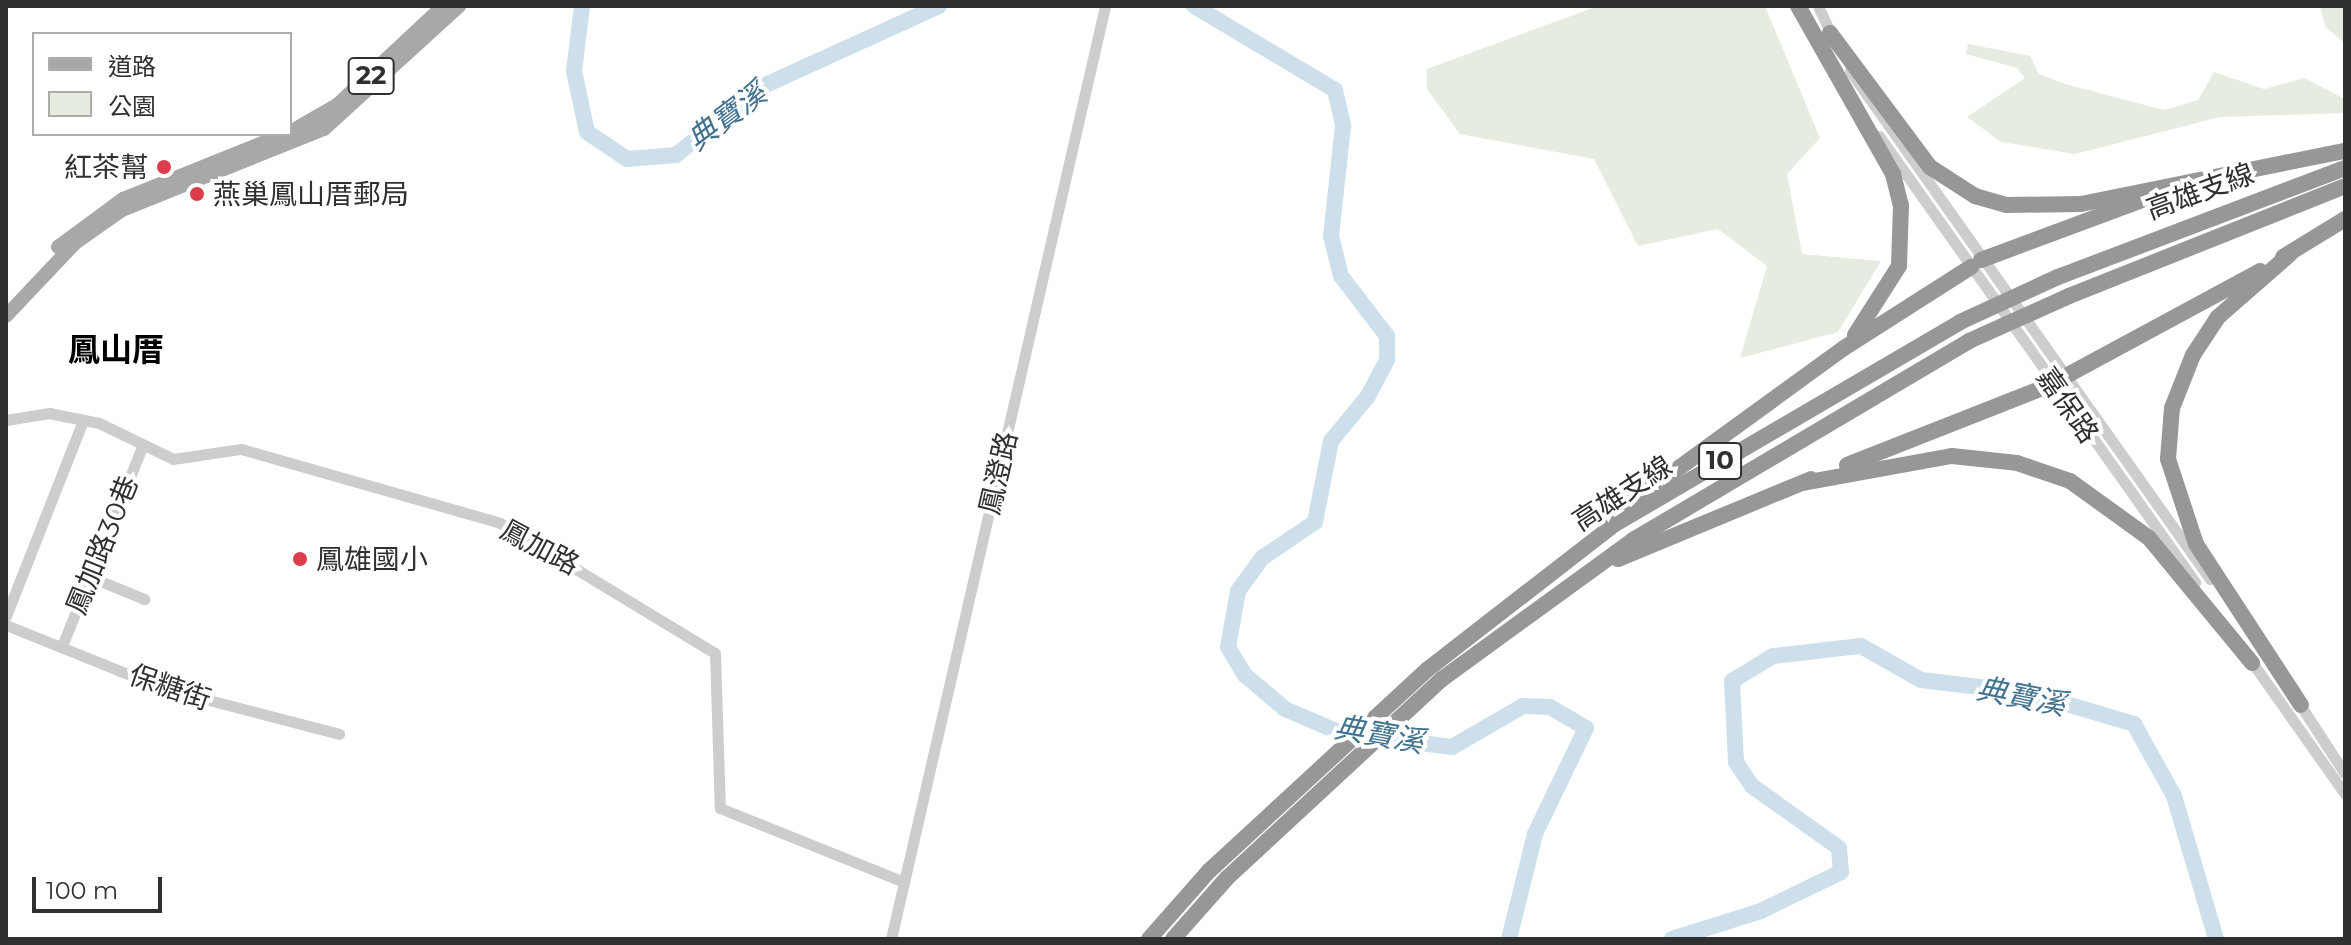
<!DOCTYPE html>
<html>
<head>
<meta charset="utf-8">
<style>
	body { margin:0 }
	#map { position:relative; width:2351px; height:945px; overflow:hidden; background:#fff; font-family:Montserrat,"Noto Sans TC",sans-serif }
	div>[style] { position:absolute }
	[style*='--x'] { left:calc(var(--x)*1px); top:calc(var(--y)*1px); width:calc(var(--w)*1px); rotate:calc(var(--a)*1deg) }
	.green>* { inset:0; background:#e6ecdf }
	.river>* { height:16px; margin:-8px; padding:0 8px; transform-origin:8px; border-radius:8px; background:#ccdfeb }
	.minor>* { height:11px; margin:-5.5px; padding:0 5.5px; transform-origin:5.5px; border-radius:5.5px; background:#cdcdcd }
	.major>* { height:14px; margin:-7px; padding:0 7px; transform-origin:7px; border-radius:7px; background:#a8a8a8 }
	.highway>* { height:16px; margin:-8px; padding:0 8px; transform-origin:8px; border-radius:8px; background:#979797 }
	.highway-bridge>* { height:16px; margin:-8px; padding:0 8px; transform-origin:8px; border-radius:8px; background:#979797 }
	.dots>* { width:22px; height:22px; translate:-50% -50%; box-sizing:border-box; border:4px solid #fff; border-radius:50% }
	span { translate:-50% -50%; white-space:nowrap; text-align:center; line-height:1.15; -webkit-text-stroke:8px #fff; paint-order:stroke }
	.shield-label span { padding:2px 6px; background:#fff; border:2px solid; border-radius:6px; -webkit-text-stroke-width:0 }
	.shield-label { font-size:26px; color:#303030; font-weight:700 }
	.poi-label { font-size:28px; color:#303030 }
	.right { translate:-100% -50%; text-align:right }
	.left { translate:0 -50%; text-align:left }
	.street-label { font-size:28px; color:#303030 }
	.water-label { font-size:30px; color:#41728f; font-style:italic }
	.quarter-label { font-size:32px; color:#000; font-weight:700 }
	.frame { position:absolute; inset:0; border:8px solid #303030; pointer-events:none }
	.legend { position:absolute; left:32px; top:32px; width:260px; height:104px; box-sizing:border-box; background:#fff; border:2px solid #acacac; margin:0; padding:10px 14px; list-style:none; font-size:24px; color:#303030 }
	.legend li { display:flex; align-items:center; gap:16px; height:40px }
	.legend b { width:40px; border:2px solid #acacac }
	.scale { position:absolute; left:32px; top:877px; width:130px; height:36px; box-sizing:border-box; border:4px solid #303030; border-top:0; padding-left:10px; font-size:24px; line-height:28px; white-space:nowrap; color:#303030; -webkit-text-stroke:6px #fff; paint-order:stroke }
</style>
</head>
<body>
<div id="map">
	<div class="green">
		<i style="clip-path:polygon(1598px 6px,1765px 6px,1820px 138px,1787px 174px,1802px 254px,1881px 261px,1838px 332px,1740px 358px,1767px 266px,1718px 229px,1638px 246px,1594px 159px,1460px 134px,1427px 89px,1427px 69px)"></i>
		<i style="clip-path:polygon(2320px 6px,2345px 6px,2345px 44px,2325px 26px)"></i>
		<i style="clip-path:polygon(1968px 44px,2030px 56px,2039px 74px,2065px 84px,2164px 110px,2198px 100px,2214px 72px,2264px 89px,2304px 78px,2345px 99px,2345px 113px,2220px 117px,2075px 154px,2001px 142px,1967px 117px,2025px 78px,2017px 68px,1966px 54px)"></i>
	</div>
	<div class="river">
		<i style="--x:582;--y:6;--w:65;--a:97"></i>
		<i style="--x:574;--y:71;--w:62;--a:78"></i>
		<i style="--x:587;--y:132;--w:48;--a:34"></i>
		<i style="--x:627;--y:159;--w:49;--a:-4.7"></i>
		<i style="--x:676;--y:155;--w:107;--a:-38.9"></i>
		<i style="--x:759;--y:88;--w:198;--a:-24.5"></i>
		<i style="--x:1194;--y:6;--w:164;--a:30.8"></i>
		<i style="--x:1335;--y:90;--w:37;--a:77"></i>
		<i style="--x:1343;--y:126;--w:111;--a:96.2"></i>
		<i style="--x:1331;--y:236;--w:41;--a:76"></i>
		<i style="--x:1341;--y:276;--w:76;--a:52.5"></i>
		<i style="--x:1387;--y:336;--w:24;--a:90"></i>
		<i style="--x:1387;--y:360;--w:41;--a:117.8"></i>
		<i style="--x:1368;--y:396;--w:58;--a:129.4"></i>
		<i style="--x:1331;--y:441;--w:83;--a:101.2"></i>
		<i style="--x:1315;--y:522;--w:64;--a:145.8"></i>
		<i style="--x:1262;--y:558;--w:41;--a:126"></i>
		<i style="--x:1238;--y:591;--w:57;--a:100.1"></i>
		<i style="--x:1228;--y:647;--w:33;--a:59"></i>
		<i style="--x:1245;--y:675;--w:52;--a:40.4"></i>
		<i style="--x:1285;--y:709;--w:61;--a:23.2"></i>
		<i style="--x:1341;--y:733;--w:112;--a:7.2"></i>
		<i style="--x:1452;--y:747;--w:82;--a:-30"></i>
		<i style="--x:1523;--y:706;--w:27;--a:2"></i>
		<i style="--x:1550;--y:707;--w:42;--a:30.3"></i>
		<i style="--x:1586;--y:728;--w:118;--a:115.7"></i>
		<i style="--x:1535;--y:834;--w:108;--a:103.9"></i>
		<i style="--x:1672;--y:939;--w:93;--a:-17.5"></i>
		<i style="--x:1761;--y:911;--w:89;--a:-26"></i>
		<i style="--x:1841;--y:872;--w:24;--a:-95"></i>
		<i style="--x:1839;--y:848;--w:107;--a:-144.5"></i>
		<i style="--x:1752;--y:786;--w:29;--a:-124"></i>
		<i style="--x:1736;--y:762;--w:81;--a:-92.8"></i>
		<i style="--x:1732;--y:681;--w:48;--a:-31.4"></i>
		<i style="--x:1773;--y:656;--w:89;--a:-6.5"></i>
		<i style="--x:1861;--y:646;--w:69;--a:29.5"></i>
		<i style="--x:1921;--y:680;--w:110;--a:6.8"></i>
		<i style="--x:2030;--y:693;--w:109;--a:16.6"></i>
		<i style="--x:2134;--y:724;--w:82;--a:60.9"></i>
		<i style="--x:2174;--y:796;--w:149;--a:73.6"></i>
	</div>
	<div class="minor">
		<i style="--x:1818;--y:6;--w:35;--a:65"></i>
		<i style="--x:1850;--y:71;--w:623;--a:54.68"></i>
		<i style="--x:1879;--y:136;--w:547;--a:54.68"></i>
		<i style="--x:6;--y:420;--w:44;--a:-9.2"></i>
		<i style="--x:49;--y:413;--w:51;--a:11.3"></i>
		<i style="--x:99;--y:423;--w:82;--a:25.9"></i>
		<i style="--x:173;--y:459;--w:69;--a:-8.4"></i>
		<i style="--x:241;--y:449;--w:269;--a:15.9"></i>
		<i style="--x:500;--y:523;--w:251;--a:31.2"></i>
		<i style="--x:715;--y:653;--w:155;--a:88.2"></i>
		<i style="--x:720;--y:808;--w:198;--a:21.9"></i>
		<i style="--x:88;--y:576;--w:61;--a:22.3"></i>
		<i style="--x:6;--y:616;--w:210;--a:-68.5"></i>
		<i style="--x:6;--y:625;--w:169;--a:21.9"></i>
		<i style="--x:163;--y:688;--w:182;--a:14.6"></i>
		<i style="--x:62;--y:646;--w:217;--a:-68.1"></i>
		<i style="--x:2249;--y:658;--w:166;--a:54.8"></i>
		<i style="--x:2297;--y:700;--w:88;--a:57"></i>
		<i style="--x:891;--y:939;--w:957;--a:-77.08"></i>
	</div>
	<div class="major">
		<i style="--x:290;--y:132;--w:54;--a:-29.9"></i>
		<i style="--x:337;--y:105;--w:145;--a:-43"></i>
		<i style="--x:58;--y:247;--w:81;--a:-36.4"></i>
		<i style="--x:123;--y:199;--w:175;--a:-21.9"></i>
		<i style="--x:6;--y:316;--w:100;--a:-46.6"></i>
		<i style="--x:75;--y:243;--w:57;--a:-35.1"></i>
		<i style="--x:122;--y:210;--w:218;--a:-21.9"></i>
		<i style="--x:324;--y:129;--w:183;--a:-42.3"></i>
	</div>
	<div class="highway">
		<i style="--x:1798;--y:6;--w:193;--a:60.5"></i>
		<i style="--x:1893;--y:174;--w:32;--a:76"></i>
		<i style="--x:1901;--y:205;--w:61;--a:91.9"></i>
		<i style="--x:1899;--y:266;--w:82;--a:122.5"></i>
		<i style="--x:1830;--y:33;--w:167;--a:53.3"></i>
		<i style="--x:1930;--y:167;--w:54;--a:32.8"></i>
		<i style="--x:1975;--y:196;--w:33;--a:16"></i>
		<i style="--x:2007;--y:205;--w:74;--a:-0.8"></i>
		<i style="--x:2081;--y:204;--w:269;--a:-11.4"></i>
		<i style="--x:2290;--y:254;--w:96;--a:138.8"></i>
		<i style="--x:2218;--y:317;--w:45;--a:123.3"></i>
		<i style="--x:2193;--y:355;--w:57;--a:111.6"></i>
		<i style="--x:2172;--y:408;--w:51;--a:94.5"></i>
		<i style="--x:2168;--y:459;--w:89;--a:71.8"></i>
		<i style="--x:2196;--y:544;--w:192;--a:56.9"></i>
		<i style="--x:2283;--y:257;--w:73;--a:-31.5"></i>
		<i style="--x:1981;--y:260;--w:170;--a:-20.4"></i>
		<i style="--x:2058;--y:277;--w:307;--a:-20.8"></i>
		<i style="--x:2069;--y:296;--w:297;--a:-21.7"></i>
		<i style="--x:2064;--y:377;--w:223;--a:-28.4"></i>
		<i style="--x:1847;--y:465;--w:221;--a:-21.5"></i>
		<i style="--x:1803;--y:483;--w:151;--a:-10.3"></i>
		<i style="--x:1952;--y:456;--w:65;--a:6.1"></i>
		<i style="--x:2017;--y:463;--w:56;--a:18.8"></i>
		<i style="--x:2070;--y:481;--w:97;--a:35.8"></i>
		<i style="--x:2149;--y:538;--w:162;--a:50.5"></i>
		<i style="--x:1610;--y:518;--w:289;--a:-36"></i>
		<i style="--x:1844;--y:348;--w:151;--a:-32.5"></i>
		<i style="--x:1618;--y:559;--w:209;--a:-22.5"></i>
		<i style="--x:1149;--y:939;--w:91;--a:-48.6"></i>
		<i style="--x:1209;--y:871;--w:298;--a:-42.7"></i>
		<i style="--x:1428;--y:669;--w:237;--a:-37.8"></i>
		<i style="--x:1615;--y:524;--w:400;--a:-30.3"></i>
		<i style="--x:1173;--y:939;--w:81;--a:-48.5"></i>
		<i style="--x:1227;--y:878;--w:293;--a:-42.8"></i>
		<i style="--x:1442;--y:679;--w:236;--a:-36"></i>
		<i style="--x:1633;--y:540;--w:391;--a:-30.6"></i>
	</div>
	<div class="highway-bridge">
		<i style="--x:1960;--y:322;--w:108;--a:-24.7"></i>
		<i style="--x:1969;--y:341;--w:110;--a:-24.2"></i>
	</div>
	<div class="dots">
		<i style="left:164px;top:167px;background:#dd3c4a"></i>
		<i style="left:197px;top:194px;background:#dd3c4a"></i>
		<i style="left:300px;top:559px;background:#dd3c4a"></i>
	</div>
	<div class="shield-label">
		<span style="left:371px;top:76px">22</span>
		<span style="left:1720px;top:461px">10</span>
	</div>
	<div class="poi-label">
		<span class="right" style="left:148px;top:167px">紅茶幫</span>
		<span class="left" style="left:213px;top:194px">燕巢鳳山厝郵局</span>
		<span class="left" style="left:316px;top:559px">鳳雄國小</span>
	</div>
	<div class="street-label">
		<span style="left:2200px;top:191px;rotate:-20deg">高雄支線</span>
		<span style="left:2068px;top:405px;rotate:55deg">嘉保路</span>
		<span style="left:998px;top:473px;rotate:-77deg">鳳澄路</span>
		<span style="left:1622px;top:493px;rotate:-33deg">高雄支線</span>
		<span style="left:102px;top:545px;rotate:-68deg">鳳加路30巷</span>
		<span style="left:540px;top:547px;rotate:28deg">鳳加路</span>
		<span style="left:170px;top:687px;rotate:19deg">保糖街</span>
	</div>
	<div class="water-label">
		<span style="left:727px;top:117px;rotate:-37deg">典寶溪</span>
		<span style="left:2021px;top:697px;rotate:11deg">典寶溪</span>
		<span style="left:1379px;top:735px;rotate:10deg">典寶溪</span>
	</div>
	<div class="quarter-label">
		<span style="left:116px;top:350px">鳳山厝</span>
	</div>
	<div class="frame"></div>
	<ul class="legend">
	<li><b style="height:10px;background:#a8a8a8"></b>道路</li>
	<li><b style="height:22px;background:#e6ecdf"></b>公園</li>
	</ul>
	<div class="scale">100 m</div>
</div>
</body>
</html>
